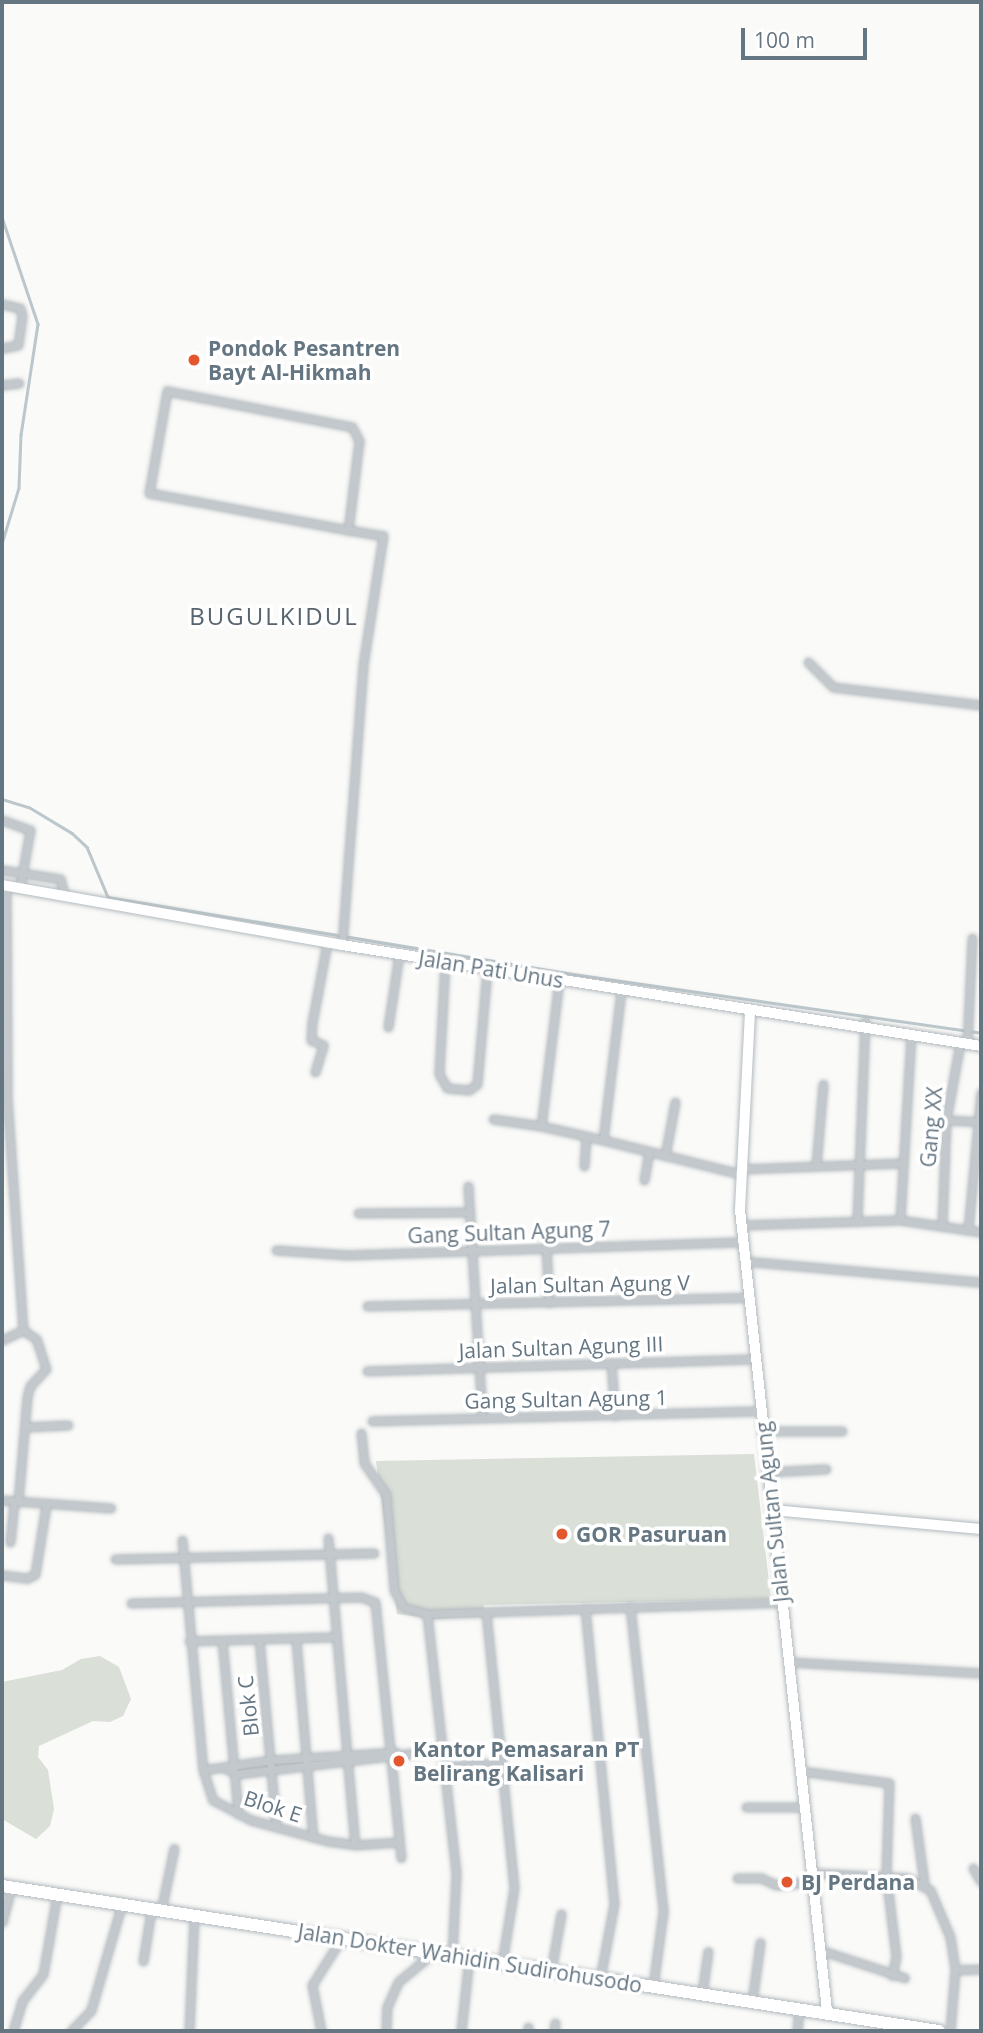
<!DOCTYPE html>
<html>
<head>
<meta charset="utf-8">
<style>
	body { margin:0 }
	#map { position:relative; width:983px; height:2033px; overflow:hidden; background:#fafaf8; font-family:"Open Sans",sans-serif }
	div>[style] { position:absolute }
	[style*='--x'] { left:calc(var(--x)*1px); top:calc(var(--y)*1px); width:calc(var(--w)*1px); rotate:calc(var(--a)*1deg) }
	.green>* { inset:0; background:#dadfd7 }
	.stream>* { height:2.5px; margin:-1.25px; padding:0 1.25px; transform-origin:1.25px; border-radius:1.25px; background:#bbc7cb }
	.roads { filter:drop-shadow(0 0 2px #b3babf) drop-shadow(0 0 2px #b3babf) }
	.street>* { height:7px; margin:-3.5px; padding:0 3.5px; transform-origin:3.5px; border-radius:3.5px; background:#c3c8cc }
	.secondary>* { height:10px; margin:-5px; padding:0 5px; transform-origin:5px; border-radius:5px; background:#fff }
	.primary>* { height:12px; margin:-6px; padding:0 6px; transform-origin:6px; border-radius:6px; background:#fff }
	.dots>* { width:19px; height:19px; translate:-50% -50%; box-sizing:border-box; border:4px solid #fff; border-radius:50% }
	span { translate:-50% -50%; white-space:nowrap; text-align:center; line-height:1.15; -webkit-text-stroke:7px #fff; paint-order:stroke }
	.poi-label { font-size:21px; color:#657683; font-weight:700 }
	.left { translate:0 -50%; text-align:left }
	.street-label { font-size:21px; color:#657683 }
	.quarter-label { font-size:24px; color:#57646e; letter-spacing:2px }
	.frame { position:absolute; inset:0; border:4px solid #657683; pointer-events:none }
	.scale { position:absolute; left:741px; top:28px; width:126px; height:32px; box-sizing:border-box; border:4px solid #657683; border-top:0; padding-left:9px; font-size:21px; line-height:24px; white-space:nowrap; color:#657683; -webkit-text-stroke:5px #fff; paint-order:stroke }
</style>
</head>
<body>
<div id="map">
	<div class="green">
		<i style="clip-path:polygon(754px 1454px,771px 1599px,484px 1605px,482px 1616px,434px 1619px,397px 1614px,376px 1461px)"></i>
		<i style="clip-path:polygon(100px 1656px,119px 1667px,131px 1699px,123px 1716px,110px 1722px,93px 1721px,39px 1746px,38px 1757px,48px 1770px,54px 1809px,50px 1826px,36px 1839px,2px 1819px,2px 1682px,62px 1670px,81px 1659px)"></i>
	</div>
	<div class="stream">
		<i style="--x:2;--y:217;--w:113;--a:71.4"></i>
		<i style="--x:38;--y:324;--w:112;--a:98.7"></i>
		<i style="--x:21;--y:435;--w:53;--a:92.2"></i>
		<i style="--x:19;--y:488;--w:59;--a:106.9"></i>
		<i style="--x:2;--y:680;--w:17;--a:90"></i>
		<i style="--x:2;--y:799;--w:28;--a:17"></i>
		<i style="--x:29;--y:807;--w:50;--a:31.2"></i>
		<i style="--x:72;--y:833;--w:21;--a:43"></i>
		<i style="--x:87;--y:847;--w:54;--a:67.2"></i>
		<i style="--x:108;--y:897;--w:471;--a:9.4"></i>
		<i style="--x:573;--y:974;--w:412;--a:8.2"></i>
	</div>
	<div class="roads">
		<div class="street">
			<i style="--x:2;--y:304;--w:18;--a:13"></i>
			<i style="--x:20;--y:308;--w:8;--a:76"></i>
			<i style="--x:22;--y:316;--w:29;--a:98"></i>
			<i style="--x:18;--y:345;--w:16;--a:169"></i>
			<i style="--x:2;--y:385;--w:17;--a:-7"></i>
			<i style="--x:808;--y:662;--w:35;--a:45"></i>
			<i style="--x:833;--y:687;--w:149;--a:6.9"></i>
			<i style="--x:2;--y:820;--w:30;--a:20"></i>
			<i style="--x:30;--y:830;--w:58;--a:100"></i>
			<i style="--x:2;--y:870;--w:59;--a:8.8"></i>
			<i style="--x:60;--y:879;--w:16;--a:75"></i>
			<i style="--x:6;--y:885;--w:212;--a:89.7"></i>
			<i style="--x:7;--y:1097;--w:234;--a:86.1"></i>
			<i style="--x:342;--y:945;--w:281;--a:-85.7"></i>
			<i style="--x:363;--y:665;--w:131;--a:-81.2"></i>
			<i style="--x:383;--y:536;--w:36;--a:-170"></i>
			<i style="--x:348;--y:530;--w:153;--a:-169.4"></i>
			<i style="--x:198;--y:502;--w:50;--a:-169.6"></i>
			<i style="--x:149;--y:493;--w:104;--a:-80"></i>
			<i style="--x:167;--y:391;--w:188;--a:11"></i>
			<i style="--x:352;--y:427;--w:16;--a:63"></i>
			<i style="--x:359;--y:441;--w:90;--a:97"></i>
			<i style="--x:445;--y:962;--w:112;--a:93.1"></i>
			<i style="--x:439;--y:1074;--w:16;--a:60"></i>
			<i style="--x:447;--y:1088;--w:22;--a:5"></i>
			<i style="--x:469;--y:1090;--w:10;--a:-37"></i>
			<i style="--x:477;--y:1084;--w:115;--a:-85"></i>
			<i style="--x:559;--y:980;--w:147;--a:97"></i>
			<i style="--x:541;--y:1126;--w:64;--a:12.7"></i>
			<i style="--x:621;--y:991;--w:150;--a:96.9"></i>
			<i style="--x:603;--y:1140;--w:141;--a:13.9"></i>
			<i style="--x:388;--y:1027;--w:74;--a:-81.4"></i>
			<i style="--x:967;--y:1045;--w:107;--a:-87.3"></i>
			<i style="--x:315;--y:1072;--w:28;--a:-73"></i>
			<i style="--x:323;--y:1045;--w:13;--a:-157"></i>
			<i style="--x:311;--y:1040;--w:17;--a:-87"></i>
			<i style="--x:312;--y:1023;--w:81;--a:-79.4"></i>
			<i style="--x:493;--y:1119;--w:49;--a:8.3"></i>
			<i style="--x:946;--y:1120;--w:35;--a:3"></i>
			<i style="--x:665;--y:1156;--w:55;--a:-79.5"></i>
			<i style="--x:584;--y:1166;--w:27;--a:-86"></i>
			<i style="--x:816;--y:1166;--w:82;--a:-85.1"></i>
			<i style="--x:740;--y:1169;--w:163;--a:-2.1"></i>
			<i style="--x:644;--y:1180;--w:28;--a:-80"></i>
			<i style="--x:468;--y:1186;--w:232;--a:86.5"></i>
			<i style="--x:358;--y:1213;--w:111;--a:-0.5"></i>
			<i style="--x:857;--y:1220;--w:199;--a:-87.7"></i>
			<i style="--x:900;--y:1220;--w:185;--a:-86.6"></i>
			<i style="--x:741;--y:1225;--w:159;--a:-1.8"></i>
			<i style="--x:900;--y:1220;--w:82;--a:8.4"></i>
			<i style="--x:942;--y:1225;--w:105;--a:-87.8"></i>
			<i style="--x:946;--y:1120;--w:78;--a:-79.7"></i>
			<i style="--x:968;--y:1230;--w:138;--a:-84.6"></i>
			<i style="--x:546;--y:1246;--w:57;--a:87"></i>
			<i style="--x:276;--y:1250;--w:73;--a:3.9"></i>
			<i style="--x:349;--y:1255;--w:393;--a:-1.9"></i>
			<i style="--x:744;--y:1261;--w:238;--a:5.1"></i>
			<i style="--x:367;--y:1306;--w:382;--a:-1.3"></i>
			<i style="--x:2;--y:1340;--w:23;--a:-25"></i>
			<i style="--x:611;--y:1363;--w:53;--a:85.7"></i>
			<i style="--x:367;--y:1371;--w:389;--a:-1.8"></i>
			<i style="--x:372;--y:1421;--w:389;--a:-1.5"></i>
			<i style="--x:25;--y:1427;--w:43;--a:-2.7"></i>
			<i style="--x:763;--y:1431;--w:79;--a:0"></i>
			<i style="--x:361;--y:1433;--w:30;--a:84"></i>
			<i style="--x:364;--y:1463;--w:38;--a:55"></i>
			<i style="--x:386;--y:1494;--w:96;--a:85.2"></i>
			<i style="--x:394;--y:1590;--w:19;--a:62"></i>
			<i style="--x:403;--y:1607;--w:25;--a:16"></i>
			<i style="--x:427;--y:1614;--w:354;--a:-1.9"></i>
			<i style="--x:766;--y:1472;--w:60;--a:-2.9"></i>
			<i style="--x:2;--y:1500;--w:109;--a:4.2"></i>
			<i style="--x:18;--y:1502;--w:105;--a:-85.1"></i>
			<i style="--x:27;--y:1397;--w:11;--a:-75"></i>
			<i style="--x:30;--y:1386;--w:23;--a:-47"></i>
			<i style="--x:46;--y:1369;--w:32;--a:-108"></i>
			<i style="--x:36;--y:1339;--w:16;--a:-145"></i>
			<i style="--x:328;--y:1538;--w:308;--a:85"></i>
			<i style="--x:182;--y:1540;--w:231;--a:84.8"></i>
			<i style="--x:203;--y:1770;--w:32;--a:72"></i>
			<i style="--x:213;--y:1800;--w:43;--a:27.8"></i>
			<i style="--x:251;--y:1820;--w:80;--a:15.3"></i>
			<i style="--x:328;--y:1841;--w:27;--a:8"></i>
			<i style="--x:355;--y:1845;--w:44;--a:-3.9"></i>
			<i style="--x:10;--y:1542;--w:40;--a:-84.3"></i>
			<i style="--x:115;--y:1559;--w:259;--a:-1.3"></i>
			<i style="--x:2;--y:1575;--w:26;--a:7"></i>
			<i style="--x:28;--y:1578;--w:8;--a:-30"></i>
			<i style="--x:35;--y:1574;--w:70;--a:-80.9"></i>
			<i style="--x:131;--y:1603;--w:230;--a:-1.5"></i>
			<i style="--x:361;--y:1597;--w:15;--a:20"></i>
			<i style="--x:375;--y:1602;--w:257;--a:84.2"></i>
			<i style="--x:630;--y:1606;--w:308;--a:83.8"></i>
			<i style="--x:663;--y:1912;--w:75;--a:97.7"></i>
			<i style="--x:585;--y:1608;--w:297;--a:84.4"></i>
			<i style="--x:614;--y:1904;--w:76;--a:100.6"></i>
			<i style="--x:486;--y:1612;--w:277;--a:84.2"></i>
			<i style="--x:514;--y:1888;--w:76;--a:99.1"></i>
			<i style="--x:427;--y:1614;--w:262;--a:83.6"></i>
			<i style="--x:456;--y:1874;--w:81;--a:92.8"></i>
			<i style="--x:259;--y:1639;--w:189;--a:84.8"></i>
			<i style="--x:222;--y:1640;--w:175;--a:84.7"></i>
			<i style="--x:296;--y:1640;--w:198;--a:85.1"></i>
			<i style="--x:189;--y:1641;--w:147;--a:-1.6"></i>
			<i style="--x:789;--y:1662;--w:192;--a:3.3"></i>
			<i style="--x:443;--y:1767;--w:58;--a:-3.9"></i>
			<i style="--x:226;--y:1769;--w:12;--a:24"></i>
			<i style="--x:237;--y:1774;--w:205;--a:-6.7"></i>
			<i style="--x:203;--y:1770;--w:69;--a:-8.4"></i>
			<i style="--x:271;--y:1760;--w:125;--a:-3.7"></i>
			<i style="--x:801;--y:1771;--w:89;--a:7.8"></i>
			<i style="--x:889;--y:1783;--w:92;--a:91.9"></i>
			<i style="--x:886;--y:1875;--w:82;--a:83"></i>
			<i style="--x:896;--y:1956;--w:20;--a:101"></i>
			<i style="--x:746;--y:1807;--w:60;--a:0"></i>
			<i style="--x:915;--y:1818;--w:66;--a:82.1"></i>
			<i style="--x:973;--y:1868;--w:16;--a:60"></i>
			<i style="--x:813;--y:1873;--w:95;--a:3"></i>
			<i style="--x:908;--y:1878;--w:25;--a:29"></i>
			<i style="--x:930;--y:1890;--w:51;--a:66.9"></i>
			<i style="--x:950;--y:1937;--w:33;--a:81"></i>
			<i style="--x:955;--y:1970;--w:61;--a:94.7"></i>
			<i style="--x:737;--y:1878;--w:24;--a:0"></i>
			<i style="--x:761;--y:1878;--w:17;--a:25"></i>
			<i style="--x:776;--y:1885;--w:37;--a:-5"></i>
			<i style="--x:161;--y:1911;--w:64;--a:-78.3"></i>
			<i style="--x:2;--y:1922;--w:35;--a:-75"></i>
			<i style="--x:820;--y:1950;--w:89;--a:18.2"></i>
			<i style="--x:143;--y:1961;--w:51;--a:-80.9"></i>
			<i style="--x:955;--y:1970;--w:26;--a:-2"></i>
			<i style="--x:551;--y:1971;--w:58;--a:-80"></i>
			<i style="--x:702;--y:1993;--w:42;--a:-81.9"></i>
			<i style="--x:752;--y:2001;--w:59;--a:-82.1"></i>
			<i style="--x:13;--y:2031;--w:31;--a:-73"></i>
			<i style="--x:22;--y:2001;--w:34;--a:-52"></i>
			<i style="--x:43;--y:1974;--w:80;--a:-80"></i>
			<i style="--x:71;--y:2031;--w:29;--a:-46"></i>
			<i style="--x:91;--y:2010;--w:107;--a:-73.8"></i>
			<i style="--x:189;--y:2031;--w:114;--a:-87.5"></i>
			<i style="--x:321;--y:2031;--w:47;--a:-101.1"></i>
			<i style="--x:312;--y:1985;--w:54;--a:-57.8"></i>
			<i style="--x:386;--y:2031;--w:24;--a:-88"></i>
			<i style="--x:387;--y:2007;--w:27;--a:-66"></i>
			<i style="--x:398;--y:1982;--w:45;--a:-39.6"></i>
			<i style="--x:461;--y:2031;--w:73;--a:-83.7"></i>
			<i style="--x:528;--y:2031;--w:4;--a:-90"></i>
			<i style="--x:554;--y:2031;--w:8;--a:-83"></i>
			<i style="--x:797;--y:2031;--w:23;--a:-85"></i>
		</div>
		<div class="secondary">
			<i style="--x:2;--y:885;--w:345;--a:10"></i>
			<i style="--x:342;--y:945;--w:647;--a:8.98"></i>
			<i style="--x:750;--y:1012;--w:198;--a:92.9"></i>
			<i style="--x:740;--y:1210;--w:806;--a:83.8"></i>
			<i style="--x:772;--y:1510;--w:210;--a:5.2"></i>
		</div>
		<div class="primary">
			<i style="--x:2;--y:1886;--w:948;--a:8.8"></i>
		</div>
	</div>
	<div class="dots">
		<i style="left:194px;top:360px;background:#e4572e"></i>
		<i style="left:562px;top:1534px;background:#e4572e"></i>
		<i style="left:399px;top:1761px;background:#e4572e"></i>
		<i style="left:787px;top:1882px;background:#e4572e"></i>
	</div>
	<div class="poi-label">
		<span class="left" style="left:208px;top:360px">Pondok Pesantren<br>Bayt Al-Hikmah</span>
		<span class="left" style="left:576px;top:1534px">GOR Pasuruan</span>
		<span class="left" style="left:413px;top:1761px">Kantor Pemasaran PT<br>Belirang Kalisari</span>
		<span class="left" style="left:801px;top:1882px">BJ Perdana</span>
	</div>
	<div class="street-label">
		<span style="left:491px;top:969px;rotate:9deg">Jalan Pati Unus</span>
		<span style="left:931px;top:1127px;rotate:-85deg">Gang XX</span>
		<span style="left:509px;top:1232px;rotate:-2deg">Gang Sultan Agung 7</span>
		<span style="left:590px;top:1284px;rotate:-1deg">Jalan Sultan Agung V</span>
		<span style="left:561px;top:1347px;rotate:-2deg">Jalan Sultan Agung III</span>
		<span style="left:566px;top:1399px;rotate:-1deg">Gang Sultan Agung 1</span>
		<span style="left:772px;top:1512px;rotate:-96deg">Jalan Sultan Agung</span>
		<span style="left:248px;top:1706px;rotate:-96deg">Blok C</span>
		<span style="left:273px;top:1806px;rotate:18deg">Blok E</span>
		<span style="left:470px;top:1958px;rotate:9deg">Jalan Dokter Wahidin Sudirohusodo</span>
	</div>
	<div class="quarter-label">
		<span style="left:274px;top:616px">BUGULKIDUL</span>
	</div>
	<div class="frame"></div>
	<div class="scale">100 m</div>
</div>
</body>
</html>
